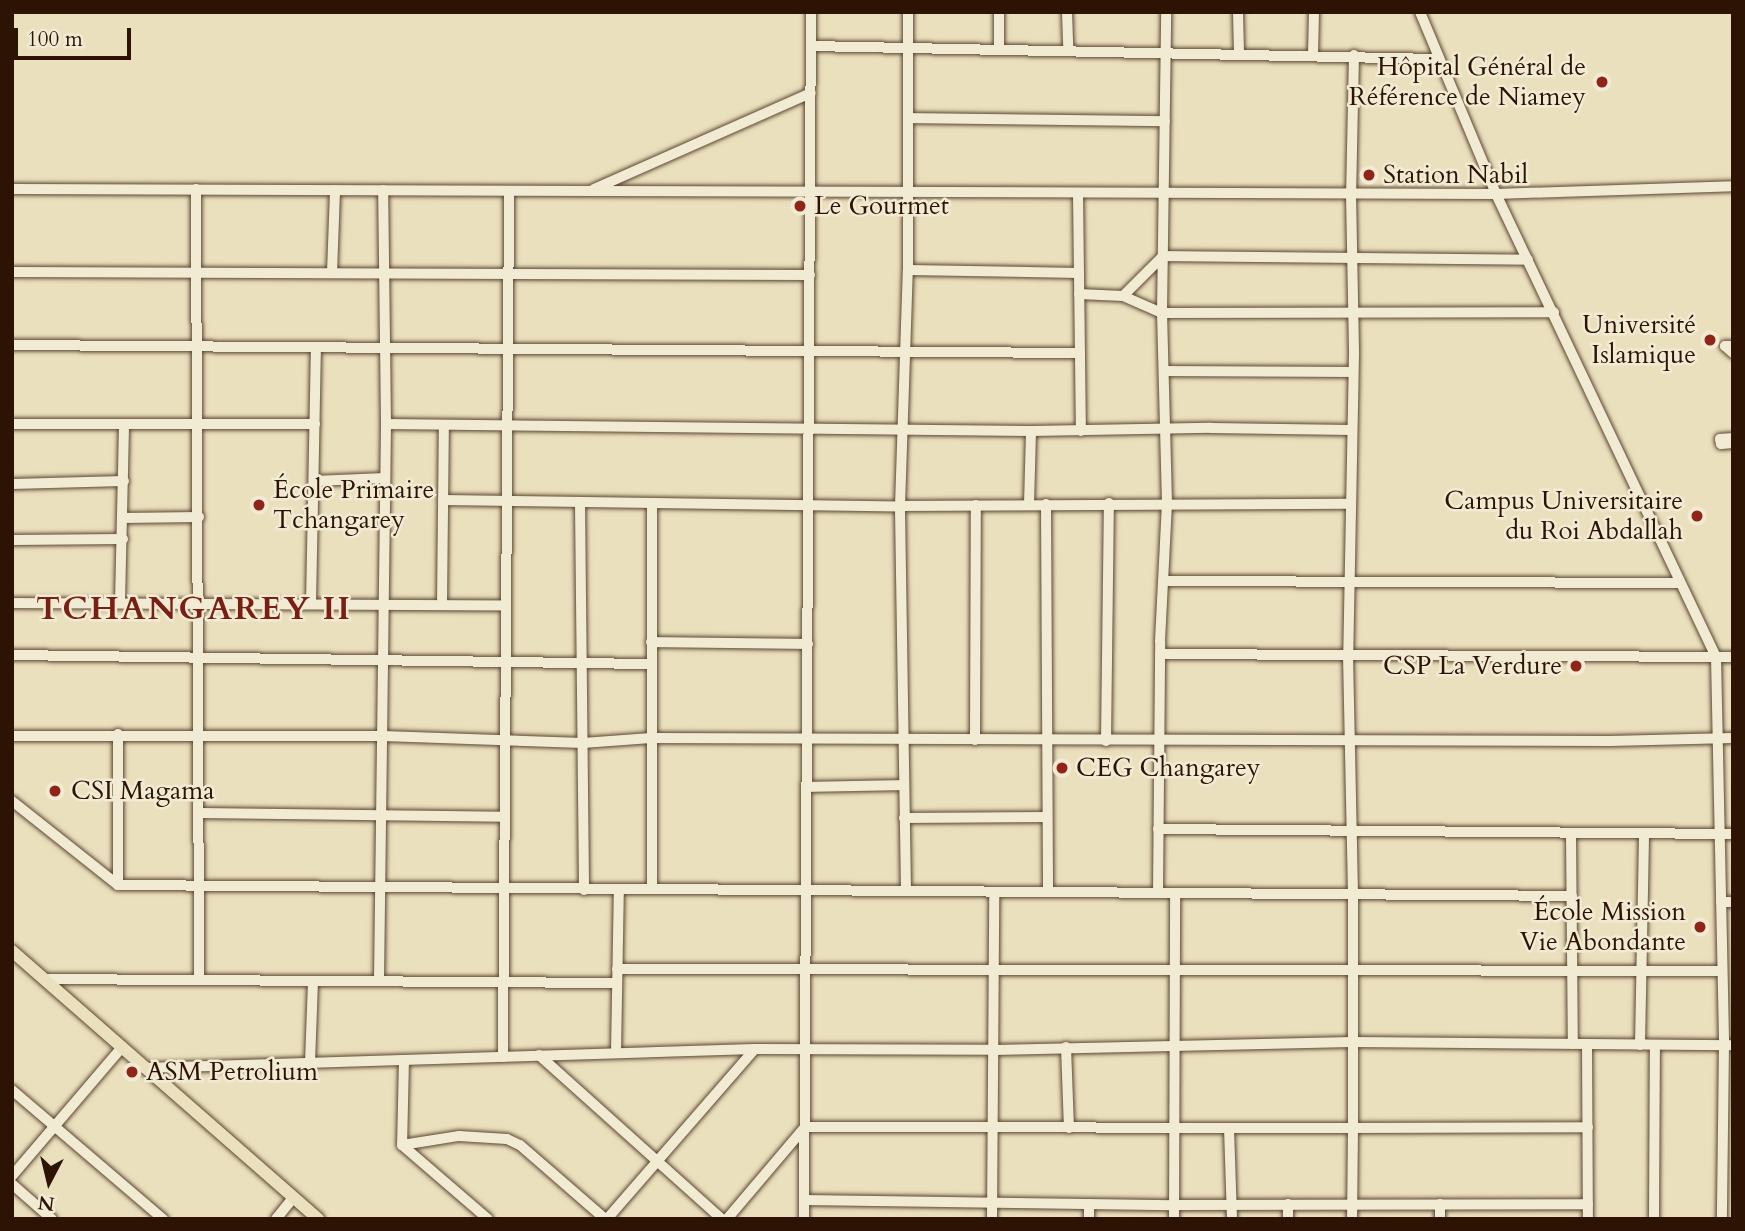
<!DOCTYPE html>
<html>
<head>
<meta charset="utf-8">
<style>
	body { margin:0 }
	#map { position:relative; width:1745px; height:1231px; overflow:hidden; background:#ebe0bd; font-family:Cardo,serif }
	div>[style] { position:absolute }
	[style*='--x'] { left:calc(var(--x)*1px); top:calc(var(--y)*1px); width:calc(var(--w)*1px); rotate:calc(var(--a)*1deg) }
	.roads { filter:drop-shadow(0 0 2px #5c4632) drop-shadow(0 0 2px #5c4632) }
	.minor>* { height:10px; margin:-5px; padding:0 5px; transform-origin:5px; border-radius:5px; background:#f2ebd4 }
	.major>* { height:12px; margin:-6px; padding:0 6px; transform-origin:6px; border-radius:6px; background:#ebe0bd }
	.dots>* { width:19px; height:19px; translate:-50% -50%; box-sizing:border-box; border:4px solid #f2ebd4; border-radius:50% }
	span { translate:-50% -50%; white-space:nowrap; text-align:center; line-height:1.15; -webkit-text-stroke:5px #f2ebd4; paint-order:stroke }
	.poi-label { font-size:26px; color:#2c1304 }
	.right { translate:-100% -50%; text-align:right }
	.left { translate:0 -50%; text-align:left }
	.district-label { font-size:33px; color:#7a1f14; font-weight:700; letter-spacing:2px }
	.frame { position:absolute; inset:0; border:14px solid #2c1304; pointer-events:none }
	.north { position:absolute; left:14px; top:1147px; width:70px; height:70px; -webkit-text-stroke:5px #f2ebd4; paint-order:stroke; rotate:187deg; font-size:19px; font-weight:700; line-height:28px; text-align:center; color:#2c1304 }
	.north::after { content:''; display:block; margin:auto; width:24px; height:32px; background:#2c1304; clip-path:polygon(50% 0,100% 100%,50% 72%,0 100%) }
	.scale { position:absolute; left:14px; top:28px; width:117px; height:32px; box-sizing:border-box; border:4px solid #2c1304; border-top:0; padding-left:9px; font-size:21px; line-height:24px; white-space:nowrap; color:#2c1304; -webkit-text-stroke:5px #f2ebd4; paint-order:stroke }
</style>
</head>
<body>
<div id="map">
	<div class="roads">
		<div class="minor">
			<i style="--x:999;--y:12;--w:37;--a:90"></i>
			<i style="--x:1067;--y:12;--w:38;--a:88"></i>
			<i style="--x:1238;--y:12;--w:41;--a:88.6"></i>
			<i style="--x:1420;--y:12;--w:197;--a:67.3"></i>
			<i style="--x:1496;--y:194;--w:513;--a:64.58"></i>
			<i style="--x:1716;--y:657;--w:388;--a:88.8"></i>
			<i style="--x:1724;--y:1045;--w:174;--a:90.7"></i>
			<i style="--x:811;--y:46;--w:628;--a:1.19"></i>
			<i style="--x:1313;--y:54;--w:42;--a:-88.6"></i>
			<i style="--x:1354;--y:55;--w:139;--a:91.2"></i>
			<i style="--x:1351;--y:194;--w:160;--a:88.9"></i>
			<i style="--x:1354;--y:354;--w:301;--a:91.1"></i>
			<i style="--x:1348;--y:655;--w:240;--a:88.8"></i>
			<i style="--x:1353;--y:895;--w:233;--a:90"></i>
			<i style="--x:1353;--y:1128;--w:235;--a:-0.2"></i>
			<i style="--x:908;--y:118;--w:257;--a:0.7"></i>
			<i style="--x:12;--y:189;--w:1484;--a:0.19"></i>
			<i style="--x:1496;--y:194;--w:237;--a:-1.9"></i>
			<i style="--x:196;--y:189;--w:791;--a:89.78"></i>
			<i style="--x:594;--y:189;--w:237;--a:-23.9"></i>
			<i style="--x:1078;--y:193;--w:238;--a:89.3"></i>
			<i style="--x:908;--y:270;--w:171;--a:1"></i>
			<i style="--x:12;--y:272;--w:798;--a:0.22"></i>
			<i style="--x:332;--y:273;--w:83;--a:-87.9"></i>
			<i style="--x:1079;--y:294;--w:44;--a:2.6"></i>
			<i style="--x:1123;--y:296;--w:43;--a:23.6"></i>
			<i style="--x:1162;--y:313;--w:392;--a:-0.1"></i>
			<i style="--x:1123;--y:296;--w:57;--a:-45"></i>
			<i style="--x:1163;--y:256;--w:365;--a:0.6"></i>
			<i style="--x:12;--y:345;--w:1068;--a:0.43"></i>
			<i style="--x:1733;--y:346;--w:8;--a:180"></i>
			<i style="--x:1725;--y:346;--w:11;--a:41"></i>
			<i style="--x:1164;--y:371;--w:189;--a:0.3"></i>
			<i style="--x:12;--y:424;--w:303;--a:0"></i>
			<i style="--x:386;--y:424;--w:645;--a:0.62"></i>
			<i style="--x:1031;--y:431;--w:180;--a:-1"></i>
			<i style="--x:1211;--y:428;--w:140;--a:0.8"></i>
			<i style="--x:1733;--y:438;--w:13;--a:176"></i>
			<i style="--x:1720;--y:439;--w:5;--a:79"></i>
			<i style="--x:1721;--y:444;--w:12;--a:-5"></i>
			<i style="--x:314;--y:481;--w:71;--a:-2.4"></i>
			<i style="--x:12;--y:484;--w:112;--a:-1.5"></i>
			<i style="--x:443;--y:500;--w:457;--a:0.8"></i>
			<i style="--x:900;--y:506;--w:448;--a:-0.3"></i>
			<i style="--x:580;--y:502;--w:388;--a:89.4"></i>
			<i style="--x:652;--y:503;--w:386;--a:90"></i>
			<i style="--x:1029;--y:504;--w:73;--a:-88.4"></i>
			<i style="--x:1046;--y:504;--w:388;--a:89.7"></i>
			<i style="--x:123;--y:518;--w:76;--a:-0.8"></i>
			<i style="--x:12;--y:540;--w:111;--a:-0.5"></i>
			<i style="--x:1163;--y:581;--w:516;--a:0.22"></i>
			<i style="--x:12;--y:603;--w:494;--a:0.3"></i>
			<i style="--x:120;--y:603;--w:179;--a:-88.7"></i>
			<i style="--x:311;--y:604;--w:256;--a:-88.9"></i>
			<i style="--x:442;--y:605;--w:179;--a:-89.4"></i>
			<i style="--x:651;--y:642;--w:157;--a:0.7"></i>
			<i style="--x:1160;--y:654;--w:573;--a:0.3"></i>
			<i style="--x:12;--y:655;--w:639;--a:0.81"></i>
			<i style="--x:12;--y:736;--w:371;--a:0"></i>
			<i style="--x:383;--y:736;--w:200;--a:2"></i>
			<i style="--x:583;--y:743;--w:68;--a:-4.2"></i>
			<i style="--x:651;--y:738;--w:959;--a:0.18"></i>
			<i style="--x:1610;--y:741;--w:123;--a:-1.4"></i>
			<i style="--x:975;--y:740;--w:235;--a:-89.8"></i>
			<i style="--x:1106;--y:741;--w:238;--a:-89.3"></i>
			<i style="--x:807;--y:787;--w:96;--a:-1.2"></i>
			<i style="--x:12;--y:801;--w:135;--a:38.4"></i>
			<i style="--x:118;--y:885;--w:1454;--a:0.43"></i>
			<i style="--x:199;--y:813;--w:306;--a:0.7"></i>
			<i style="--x:904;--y:818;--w:142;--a:-0.4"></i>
			<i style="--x:1158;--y:829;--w:575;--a:0.5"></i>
			<i style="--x:1571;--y:833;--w:211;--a:89.5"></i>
			<i style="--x:118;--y:885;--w:151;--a:-90"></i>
			<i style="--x:906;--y:891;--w:385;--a:-90.9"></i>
			<i style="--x:900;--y:506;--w:236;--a:-88.1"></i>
			<i style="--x:908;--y:270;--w:258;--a:-90"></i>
			<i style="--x:1158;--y:893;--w:252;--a:-89.5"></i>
			<i style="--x:1160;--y:641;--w:138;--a:-87.1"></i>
			<i style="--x:1167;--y:503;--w:190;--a:-91.5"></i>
			<i style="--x:1162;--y:313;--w:301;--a:-89.2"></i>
			<i style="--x:1721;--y:902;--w:12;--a:0"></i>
			<i style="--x:617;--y:969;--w:1104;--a:0.1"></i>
			<i style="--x:44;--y:979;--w:573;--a:0.4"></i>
			<i style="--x:379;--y:981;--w:557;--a:-89.28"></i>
			<i style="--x:386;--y:424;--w:234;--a:-90.7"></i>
			<i style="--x:1587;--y:1044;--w:175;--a:89.7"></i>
			<i style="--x:1640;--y:1045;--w:211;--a:-88.9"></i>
			<i style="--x:1066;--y:1047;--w:81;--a:87.9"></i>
			<i style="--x:616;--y:1053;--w:164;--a:-89"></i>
			<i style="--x:539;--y:1055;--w:246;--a:41.9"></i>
			<i style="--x:503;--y:1057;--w:866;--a:-89.6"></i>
			<i style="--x:404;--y:1060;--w:85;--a:91.3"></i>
			<i style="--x:402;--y:1145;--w:113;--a:40.7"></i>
			<i style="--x:310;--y:1063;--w:82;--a:-87.9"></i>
			<i style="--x:145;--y:1068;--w:610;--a:-1.78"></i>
			<i style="--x:755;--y:1049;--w:239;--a:0.2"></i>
			<i style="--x:994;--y:1050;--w:358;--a:-1.3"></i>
			<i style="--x:1352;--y:1042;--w:381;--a:0.5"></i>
			<i style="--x:12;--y:1090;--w:199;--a:40.5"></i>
			<i style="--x:1229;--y:1128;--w:91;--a:88.1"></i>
			<i style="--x:402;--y:1145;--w:58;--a:-9"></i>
			<i style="--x:459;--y:1136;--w:48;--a:3.6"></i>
			<i style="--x:507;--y:1139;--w:14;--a:25"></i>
			<i style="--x:520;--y:1145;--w:113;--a:41"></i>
			<i style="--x:12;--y:1176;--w:170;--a:-49.5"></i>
			<i style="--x:12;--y:1184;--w:53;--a:41.2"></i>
			<i style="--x:804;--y:1200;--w:370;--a:0.8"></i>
			<i style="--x:1174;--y:1205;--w:414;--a:-0.1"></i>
			<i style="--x:1089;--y:1204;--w:15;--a:90"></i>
			<i style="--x:1288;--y:1204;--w:15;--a:90"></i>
			<i style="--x:276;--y:1219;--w:27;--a:-51"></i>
			<i style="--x:607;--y:1219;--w:225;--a:-49"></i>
			<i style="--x:727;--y:1219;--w:121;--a:-49.7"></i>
			<i style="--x:805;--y:1127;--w:548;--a:0.1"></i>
			<i style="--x:1353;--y:1128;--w:91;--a:90.6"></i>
			<i style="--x:804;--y:1219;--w:1207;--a:-89.67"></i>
			<i style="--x:992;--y:1219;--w:327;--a:-89.6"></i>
			<i style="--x:1174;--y:1219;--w:326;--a:-89.8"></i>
			<i style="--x:1440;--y:1219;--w:15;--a:-90"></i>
			<i style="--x:1654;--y:1219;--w:174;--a:-89.7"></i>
		</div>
		<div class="major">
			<i style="--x:12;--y:951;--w:407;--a:41.2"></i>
		</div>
	</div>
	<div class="dots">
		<i style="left:1602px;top:82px;background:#8f2418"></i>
		<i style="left:1369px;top:175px;background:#8f2418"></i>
		<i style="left:800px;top:206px;background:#8f2418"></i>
		<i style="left:1710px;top:340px;background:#8f2418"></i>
		<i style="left:259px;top:505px;background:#8f2418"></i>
		<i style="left:1697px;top:516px;background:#8f2418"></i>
		<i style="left:1576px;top:666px;background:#8f2418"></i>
		<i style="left:1062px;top:768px;background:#8f2418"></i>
		<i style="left:55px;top:791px;background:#8f2418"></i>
		<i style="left:1700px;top:927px;background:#8f2418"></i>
		<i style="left:132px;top:1072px;background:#8f2418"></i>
	</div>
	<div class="poi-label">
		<span class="right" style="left:1586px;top:82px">Hôpital Général de<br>Référence de Niamey</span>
		<span class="left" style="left:1383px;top:175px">Station Nabil</span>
		<span class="left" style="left:814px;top:206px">Le Gourmet</span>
		<span class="right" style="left:1696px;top:340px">Université<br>Islamique</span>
		<span class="left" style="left:273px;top:505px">École Primaire<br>Tchangarey</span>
		<span class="right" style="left:1683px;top:516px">Campus Universitaire<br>du Roi Abdallah</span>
		<span class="right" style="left:1562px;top:666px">CSP La Verdure</span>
		<span class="left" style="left:1076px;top:768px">CEG Changarey</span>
		<span class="left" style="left:71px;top:791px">CSI Magama</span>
		<span class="right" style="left:1686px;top:927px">École Mission<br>Vie Abondante</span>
		<span class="left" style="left:146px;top:1072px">ASM Petrolium</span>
	</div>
	<div class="district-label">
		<span style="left:194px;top:609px">TCHANGAREY II</span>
	</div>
	<div class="frame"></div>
	<div class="north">N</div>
	<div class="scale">100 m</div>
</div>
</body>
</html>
